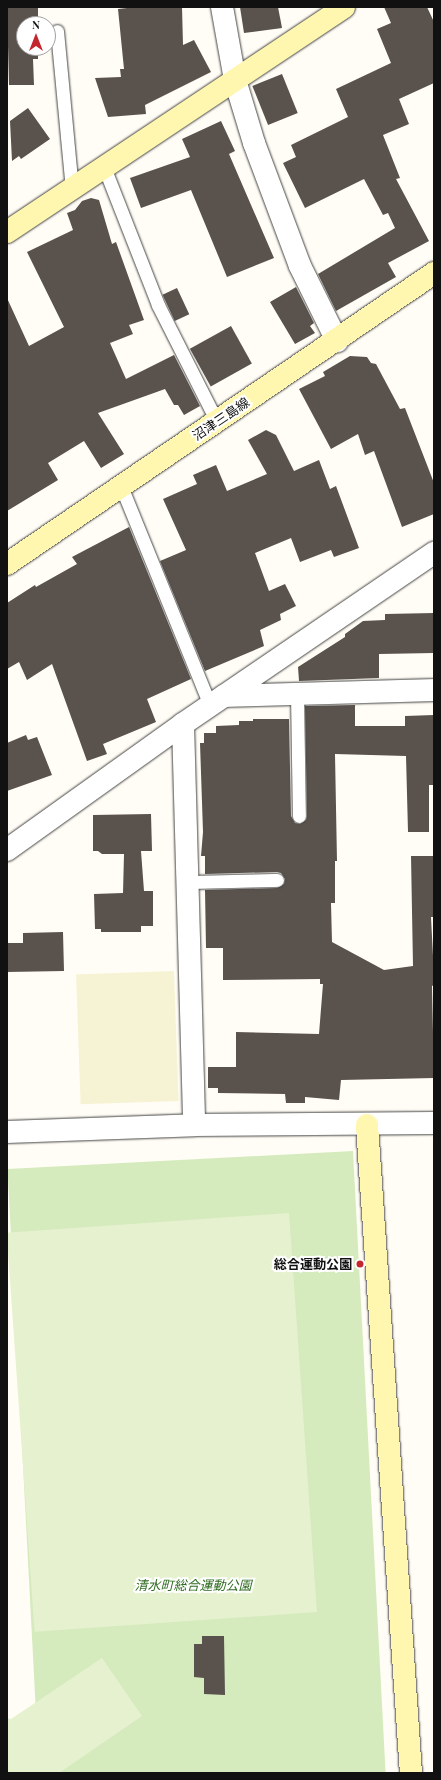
<!DOCTYPE html>
<html>
<head>
<meta charset="utf-8">
<style>
	body { margin:0 }
	#map { position:relative; width:441px; height:1780px; overflow:hidden; background:#fffdf5; font-family:"Playfair Display","Noto Sans JP",serif }
	div>[style] { position:absolute }
	[style*='--x'] { left:calc(var(--x)*1px); top:calc(var(--y)*1px); width:calc(var(--w)*1px); rotate:calc(var(--a)*1deg) }
	.farmland>* { inset:0; background:#f6f3d4; transform-origin:0 0 }
	.green>* { inset:0; background:#d5ebbd; transform-origin:0 0 }
	.pitch>* { inset:0; background:#e6f2cf; transform-origin:0 0 }
	.building>* { inset:0; background:#5a524d; transform-origin:0 0 }
	.roads { filter:drop-shadow(0 0 1px #444) drop-shadow(0 0 1px #444) }
	.lane>* { height:13px; margin:-6.5px; padding:0 6.5px; transform-origin:6.5px; border-radius:6.5px; background:#fff }
	.street>* { height:22px; margin:-11px; padding:0 11px; transform-origin:11px; border-radius:11px; background:#fff }
	.secondary>* { height:22px; margin:-11px; padding:0 11px; transform-origin:11px; border-radius:11px; background:#fff6b0 }
	.dots>* { width:11px; height:11px; translate:-50% -50%; box-sizing:border-box; border:2px solid #fff; border-radius:50% }
	span { translate:-50% -50%; white-space:nowrap; text-align:center; line-height:1.15; -webkit-text-stroke:4px #fff; paint-order:stroke }
	.street-label { font-size:13px; color:#111 }
	.poi-label { font-size:13px; color:#111; font-weight:700 }
	.right { translate:-100% -50%; text-align:right }
	.park-label { font-size:13px; color:#2f6b1f; font-style:italic }
	.frame { position:absolute; inset:0; border:8px solid #111; pointer-events:none }
	.north { position:absolute; left:16px; top:16px; width:40px; height:40px; box-sizing:border-box; background:#fff; border:1px solid #a0a0a0; border-radius:50%; rotate:0deg; font-size:11px; font-weight:700; line-height:16px; text-align:center; color:#111 }
	.north::after { content:''; display:block; margin:auto; width:14px; height:18px; background:#c4262e; clip-path:polygon(50% 0,100% 100%,50% 72%,0 100%) }
</style>
</head>
<body>
<div id="map">
	<div class="farmland">
		<i style="left:174px;top:971px;width:130px;height:98px;rotate:88deg"></i>
	</div>
	<div class="green">
		<i style="left:353px;top:1151px;width:623px;height:346px;rotate:87deg"></i>
	</div>
	<div class="pitch">
		<i style="left:289px;top:1213px;width:400px;height:283px;rotate:86deg"></i>
		<i style="clip-path:polygon(102px 1658px,142px 1716px,59px 1773px,7px 1773px,7px 1718px,11px 1719px)"></i>
	</div>
	<div class="building">
		<i style="clip-path:polygon(7px 7px,38px 7px,38px 24px,24px 24px,24px 48px,38px 48px,38px 59px,33px 59px,34px 85px,9px 85px)"></i>
		<i style="clip-path:polygon(136px 7px,182px 7px,183px 45px,194px 40px,211px 72px,145px 105px,146px 114px,108px 117px,95px 78px,121px 77px,120px 69px,124px 69px,118px 9px)"></i>
		<i style="clip-path:polygon(240px 7px,278px 7px,282px 28px,244px 33px)"></i>
		<i style="clip-path:polygon(384px 7px,427px 7px,434px 22px,434px 83px,399px 99px,409px 124px,383px 135px,400px 178px,396px 179px,429px 241px,388px 263px,396px 277px,336px 311px,318px 274px,395px 228px,388px 213px,383px 215px,364px 179px,305px 208px,283px 163px,296px 157px,291px 145px,348px 117px,336px 89px,391px 63px,377px 29px,391px 23px)"></i>
		<i style="left:282px;top:74px;width:42px;height:32px;rotate:68deg"></i>
		<i style="clip-path:polygon(28px 108px,50px 139px,21px 159px,19px 156px,12px 161px,10px 121px)"></i>
		<i style="clip-path:polygon(221px 121px,235px 151px,229px 154px,274px 258px,227px 277px,191px 190px,141px 208px,130px 178px,190px 157px,182px 139px)"></i>
		<i style="clip-path:polygon(91px 198px,99px 200px,112px 244px,116px 242px,144px 320px,129px 325px,133px 334px,110px 343px,126px 379px,174px 355px,200px 406px,184px 415px,178px 405px,174px 405px,165px 389px,98px 413px,124px 454px,101px 468px,84px 441px,48px 463px,58px 480px,7px 511px,7px 298px,29px 346px,64px 327px,27px 252px,73px 230px,67px 213px,75px 210px,82px 201px)"></i>
		<i style="clip-path:polygon(296px 287px,314px 323px,310px 326px,315px 333px,295px 344px,270px 302px)"></i>
		<i style="left:177px;top:288px;width:29px;height:16px;rotate:65deg"></i>
		<i style="left:231px;top:326px;width:43px;height:47px;rotate:61deg"></i>
		<i style="clip-path:polygon(350px 356px,367px 357px,371px 363px,376px 364px,400px 409px,405px 408px,434px 483px,434px 514px,402px 527px,374px 451px,365px 455px,358px 434px,331px 449px,299px 389px,325px 376px,323px 372px)"></i>
		<i style="clip-path:polygon(266px 430px,276px 435px,294px 471px,319px 460px,330px 489px,336px 486px,359px 548px,334px 557px,331px 550px,300px 562px,291px 538px,255px 553px,269px 591px,285px 584px,296px 606px,280px 614px,281px 620px,260px 630px,264px 646px,205px 671px,160px 561px,186px 550px,163px 499px,197px 484px,193px 475px,216px 465px,227px 491px,267px 474px,248px 440px)"></i>
		<i style="clip-path:polygon(129px 527px,191px 679px,147px 699px,156px 722px,103px 744px,107px 754px,87px 761px,52px 664px,27px 680px,19px 662px,7px 669px,7px 603px,35px 585px,36px 587px,77px 564px,72px 557px)"></i>
		<i style="clip-path:polygon(434px 613px,434px 653px,379px 654px,379px 678px,299px 681px,298px 667px,345px 637px,345px 634px,363px 621px,385px 620px,385px 614px)"></i>
		<i style="clip-path:polygon(355px 705px,355px 726px,405px 726px,405px 716px,434px 715px,434px 785px,429px 785px,429px 832px,408px 832px,406px 756px,335px 754px,337px 861px,335px 861px,335px 903px,331px 903px,332px 942px,384px 970px,413px 966px,411px 856px,434px 856px,434px 917px,431px 917px,434px 975px,434px 985px,432px 986px,434px 1078px,341px 1080px,339px 1100px,305px 1097px,305px 1103px,286px 1103px,285px 1094px,218px 1093px,218px 1088px,208px 1088px,208px 1067px,236px 1067px,236px 1032px,319px 1034px,323px 984px,320px 984px,320px 979px,223px 980px,223px 948px,206px 948px,205px 890px,277px 888px,284px 884px,285px 879px,281px 873px,277px 872px,205px 874px,205px 856px,201px 856px,203px 832px,200px 743px,204px 743px,204px 733px,216px 733px,216px 726px,239px 725px,239px 721px,253px 721px,253px 719px,289px 719px,291px 816px,295px 823px,300px 824px,306px 820px,307px 816px,305px 706px)"></i>
		<i style="clip-path:polygon(26px 735px,28px 740px,37px 737px,52px 775px,7px 791px,7px 743px)"></i>
		<i style="clip-path:polygon(151px 814px,152px 851px,141px 851px,144px 891px,153px 891px,153px 926px,141px 926px,141px 932px,101px 932px,101px 929px,95px 929px,94px 894px,123px 893px,124px 854px,102px 854px,98px 851px,93px 851px,93px 815px)"></i>
		<i style="clip-path:polygon(63px 932px,64px 971px,7px 972px,7px 943px,23px 943px,23px 933px)"></i>
		<i style="clip-path:polygon(202px 1636px,224px 1636px,225px 1695px,204px 1694px,204px 1678px,194px 1677px,194px 1644px,202px 1644px)"></i>
	</div>
	<div class="roads">
		<div class="lane">
			<i style="--x:57;--y:31;--w:159;--a:84.6"></i>
			<i style="--x:104;--y:167;--w:148;--a:68.6"></i>
			<i style="--x:158;--y:305;--w:131;--a:63.2"></i>
			<i style="--x:121;--y:486;--w:236;--a:67.9"></i>
			<i style="--x:297;--y:694;--w:122;--a:89.1"></i>
			<i style="--x:187;--y:882;--w:90;--a:-1.3"></i>
		</div>
		<div class="street">
			<i style="--x:222;--y:7;--w:74;--a:79.9"></i>
			<i style="--x:235;--y:80;--w:66;--a:73.2"></i>
			<i style="--x:254;--y:143;--w:131;--a:69.5"></i>
			<i style="--x:300;--y:266;--w:84;--a:63.7"></i>
			<i style="--x:224;--y:696;--w:210;--a:-1.6"></i>
			<i style="--x:183;--y:724;--w:401;--a:88.4"></i>
			<i style="--x:7;--y:850;--w:216;--a:-35.6"></i>
			<i style="--x:183;--y:724;--w:304;--a:-34.3"></i>
			<i style="--x:7;--y:1132;--w:187;--a:-2.1"></i>
			<i style="--x:194;--y:1125;--w:240;--a:-0.5"></i>
		</div>
		<div class="secondary">
			<i style="--x:7;--y:232;--w:405;--a:-33.7"></i>
			<i style="--x:7;--y:564;--w:517;--a:-34.27"></i>
			<i style="--x:367;--y:1125;--w:649;--a:86.12"></i>
		</div>
	</div>
	<div class="dots">
		<i style="left:360px;top:1264px;background:#c4262e"></i>
	</div>
	<div class="street-label">
		<span style="left:221px;top:419px;rotate:-34deg">沼津三島線</span>
	</div>
	<div class="poi-label">
		<span class="right" style="left:352px;top:1264px">総合運動公園</span>
	</div>
	<div class="park-label">
		<span style="left:193px;top:1585px">清水町総合運動公園</span>
	</div>
	<div class="frame"></div>
	<div class="north">N</div>
</div>
</body>
</html>
